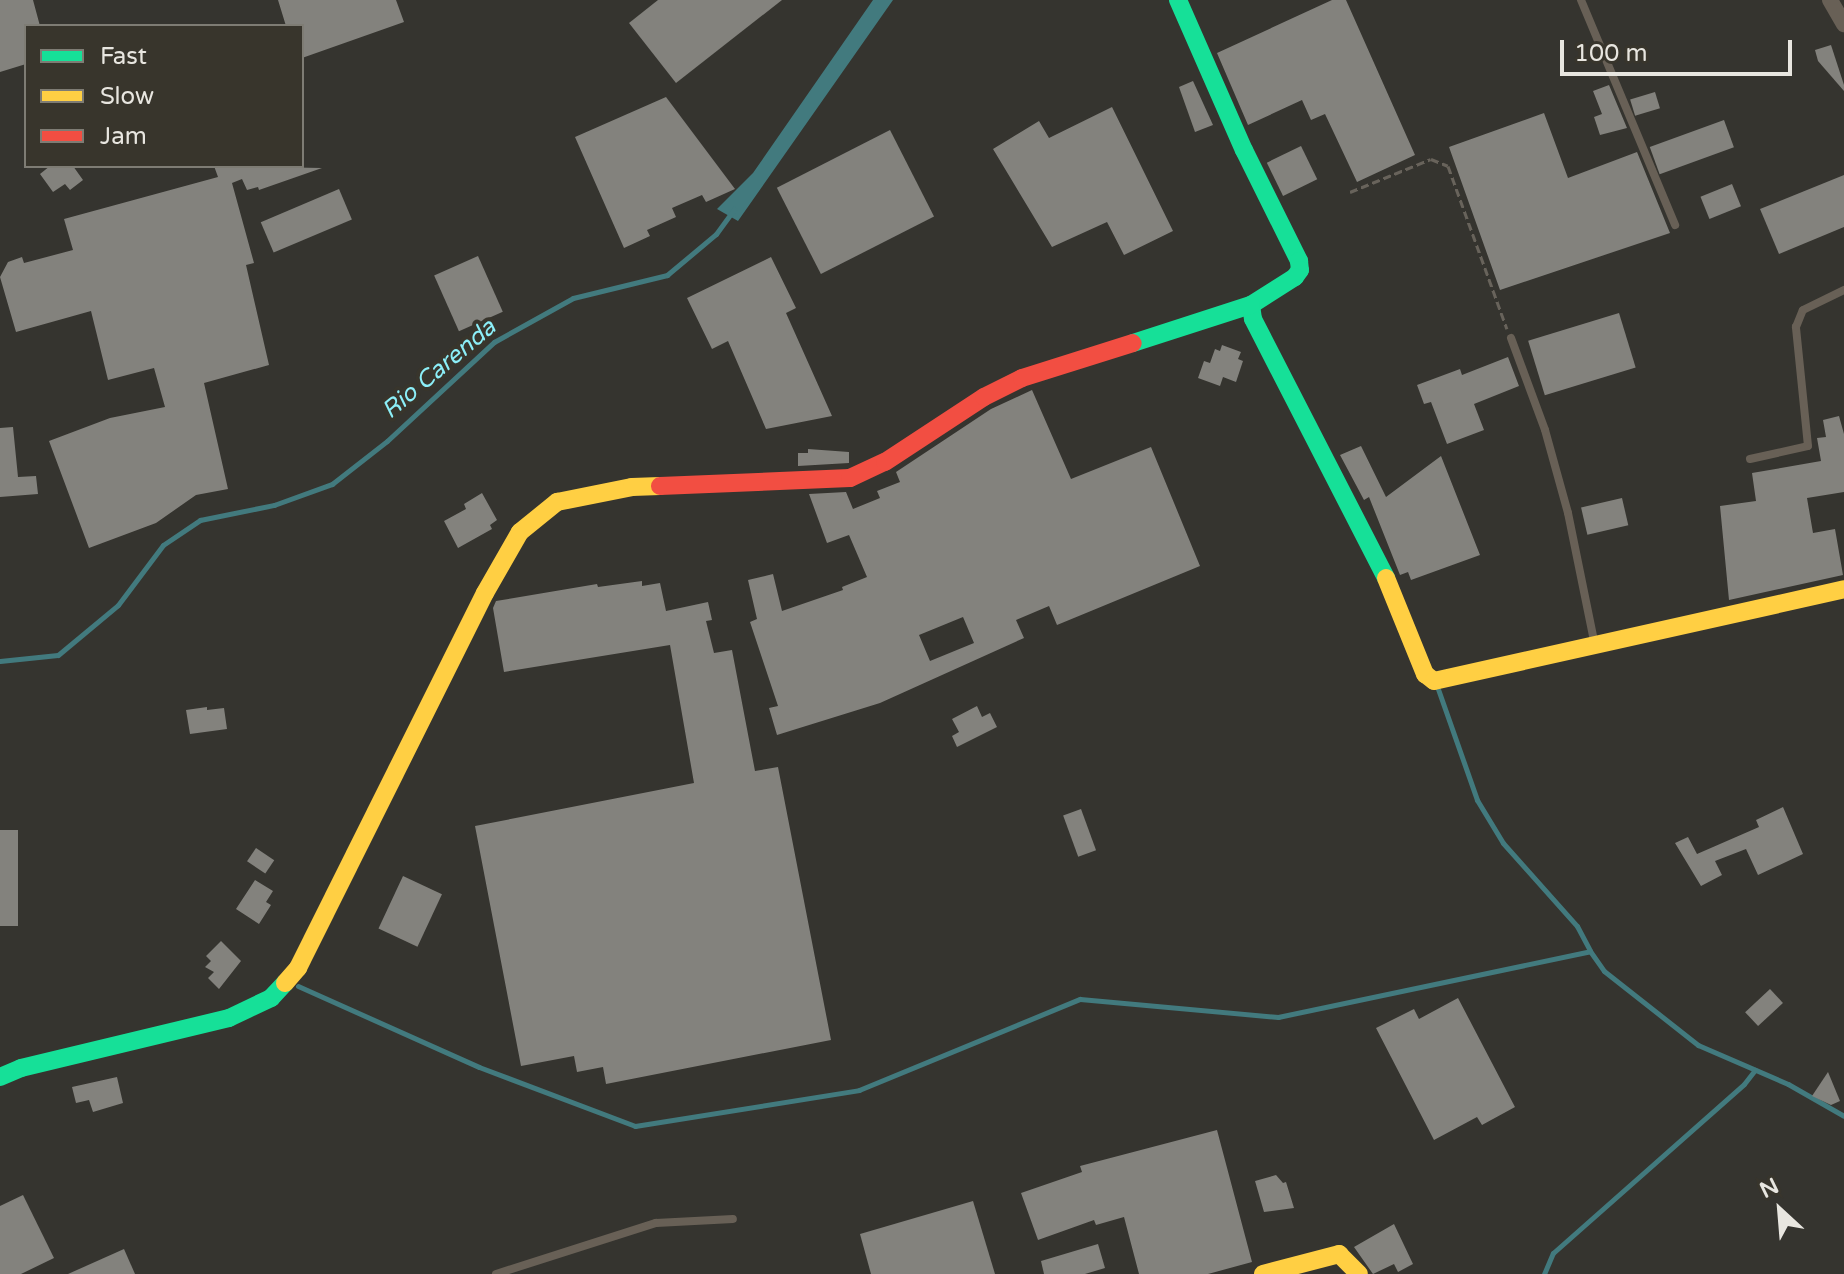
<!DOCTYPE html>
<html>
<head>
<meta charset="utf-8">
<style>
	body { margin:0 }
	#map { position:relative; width:1844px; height:1274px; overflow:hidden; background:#35342f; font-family:"Varela Round",sans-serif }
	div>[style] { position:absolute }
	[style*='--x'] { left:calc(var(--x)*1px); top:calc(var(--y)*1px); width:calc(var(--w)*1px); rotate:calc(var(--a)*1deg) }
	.water>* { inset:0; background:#427a7e }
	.stream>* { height:5px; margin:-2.5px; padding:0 2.5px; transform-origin:2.5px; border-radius:2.5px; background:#427a7e }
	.building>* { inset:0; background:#83827d; transform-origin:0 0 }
	.path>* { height:3px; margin-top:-1.5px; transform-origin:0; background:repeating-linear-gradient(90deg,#68635b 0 8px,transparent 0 12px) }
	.lane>* { height:8px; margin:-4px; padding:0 4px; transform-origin:4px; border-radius:4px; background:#686056 }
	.street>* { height:16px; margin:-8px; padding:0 8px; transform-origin:8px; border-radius:8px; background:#686056 }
	.fast>* { height:18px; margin:-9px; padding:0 9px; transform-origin:9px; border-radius:9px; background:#16e098 }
	.slow>* { height:18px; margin:-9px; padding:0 9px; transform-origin:9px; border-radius:9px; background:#ffcf43 }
	.jam>* { height:18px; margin:-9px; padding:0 9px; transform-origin:9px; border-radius:9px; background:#f24e42 }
	span { translate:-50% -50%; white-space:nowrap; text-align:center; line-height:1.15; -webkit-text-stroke:8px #38352c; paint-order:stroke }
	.water-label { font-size:24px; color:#8ceff8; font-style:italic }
	.legend { position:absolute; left:24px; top:24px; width:280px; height:144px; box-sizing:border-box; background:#38352c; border:2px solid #7e7c74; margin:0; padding:10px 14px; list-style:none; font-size:24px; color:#e8e6e0 }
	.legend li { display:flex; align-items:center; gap:16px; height:40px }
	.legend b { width:40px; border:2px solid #7e7c74 }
	.north { position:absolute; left:1740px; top:1170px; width:80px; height:80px; -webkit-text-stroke:6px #38352c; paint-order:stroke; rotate:334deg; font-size:22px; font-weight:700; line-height:32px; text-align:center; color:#e8e6e0 }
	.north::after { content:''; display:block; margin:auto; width:28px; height:36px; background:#e8e6e0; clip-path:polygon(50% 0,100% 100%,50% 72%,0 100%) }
	.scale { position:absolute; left:1560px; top:40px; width:232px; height:36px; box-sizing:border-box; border:4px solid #e8e6e0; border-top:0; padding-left:10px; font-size:24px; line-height:28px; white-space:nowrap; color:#e8e6e0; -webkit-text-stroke:6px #38352c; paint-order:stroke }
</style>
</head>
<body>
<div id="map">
	<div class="water">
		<i style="clip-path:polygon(873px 0,893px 0,738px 221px,717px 209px,753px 173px)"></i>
	</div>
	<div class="stream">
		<i style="--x:0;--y:661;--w:58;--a:-5.9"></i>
		<i style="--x:58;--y:655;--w:78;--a:-39.8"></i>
		<i style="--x:118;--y:605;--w:75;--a:-53.1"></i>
		<i style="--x:163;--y:545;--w:45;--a:-34"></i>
		<i style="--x:200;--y:520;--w:76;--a:-11.5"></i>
		<i style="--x:274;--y:505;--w:62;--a:-19.9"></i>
		<i style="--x:332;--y:484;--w:70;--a:-38"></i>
		<i style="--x:387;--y:441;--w:146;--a:-42.8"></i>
		<i style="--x:494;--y:342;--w:90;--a:-29.1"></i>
		<i style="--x:573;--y:298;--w:97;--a:-13.7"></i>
		<i style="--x:667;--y:275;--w:64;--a:-39.9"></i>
		<i style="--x:716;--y:234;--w:31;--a:-54"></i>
		<i style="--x:1438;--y:689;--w:118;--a:70.6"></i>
		<i style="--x:1477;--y:800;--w:50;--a:58.8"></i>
		<i style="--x:1503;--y:843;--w:111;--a:48.3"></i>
		<i style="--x:1577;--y:926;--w:27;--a:62"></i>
		<i style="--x:298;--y:986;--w:198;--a:24.1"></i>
		<i style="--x:479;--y:1067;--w:167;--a:20.7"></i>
		<i style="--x:635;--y:1126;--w:227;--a:-9.1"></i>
		<i style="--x:859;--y:1090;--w:239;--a:-22.4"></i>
		<i style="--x:1080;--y:999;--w:199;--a:5.2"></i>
		<i style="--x:1278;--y:1017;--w:319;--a:-11.9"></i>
		<i style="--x:1590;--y:951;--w:24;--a:55"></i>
		<i style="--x:1604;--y:971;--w:120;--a:38.2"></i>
		<i style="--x:1698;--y:1045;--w:98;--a:23.4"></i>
		<i style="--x:1788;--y:1084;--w:64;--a:29.7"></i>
		<i style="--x:1544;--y:1274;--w:23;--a:-67"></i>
		<i style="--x:1553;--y:1253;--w:255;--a:-41.5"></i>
		<i style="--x:1744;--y:1084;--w:18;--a:-52"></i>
	</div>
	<div class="building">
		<i style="clip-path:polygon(0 0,33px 0,40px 26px,26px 26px,26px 64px,0 72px)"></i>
		<i style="clip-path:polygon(278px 0,396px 0,404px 22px,302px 58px,302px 26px,286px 26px)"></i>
		<i style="clip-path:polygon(658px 0,782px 0,676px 83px,629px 23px)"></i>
		<i style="clip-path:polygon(1332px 0,1346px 0,1415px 155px,1357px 182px,1325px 114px,1311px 120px,1302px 100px,1248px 125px,1217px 53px)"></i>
		<i style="clip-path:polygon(1831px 45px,1844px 85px,1844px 91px,1818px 61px,1815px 50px)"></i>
		<i style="clip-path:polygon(1193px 81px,1213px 125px,1195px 132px,1179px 87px)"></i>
		<i style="clip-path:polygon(1609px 85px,1627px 128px,1600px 135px,1594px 117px,1602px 114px,1593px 91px)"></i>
		<i style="left:1655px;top:92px;width:17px;height:26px;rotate:73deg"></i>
		<i style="clip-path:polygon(666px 97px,735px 189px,706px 202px,702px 195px,672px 208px,676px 217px,647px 230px,650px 236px,624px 248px,575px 137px)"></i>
		<i style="clip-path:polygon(1112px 107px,1173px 231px,1124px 255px,1107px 222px,1052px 247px,993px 149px,1039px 121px,1049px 138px)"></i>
		<i style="clip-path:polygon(1544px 113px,1568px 178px,1637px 152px,1670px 233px,1500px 290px,1449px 147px)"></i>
		<i style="left:1724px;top:120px;width:29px;height:79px;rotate:70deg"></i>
		<i style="left:890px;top:130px;width:97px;height:127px;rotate:63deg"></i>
		<i style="left:1301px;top:146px;width:37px;height:38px;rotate:64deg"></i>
		<i style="clip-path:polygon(50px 166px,73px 166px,83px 180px,70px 190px,65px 184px,53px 192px,40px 174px)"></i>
		<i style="clip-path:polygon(214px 166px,322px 168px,259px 190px,258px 187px,247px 190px,242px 179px,232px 183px,254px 263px,246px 265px,269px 365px,204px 383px,228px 489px,196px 495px,156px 523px,89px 548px,49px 441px,110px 418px,165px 407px,154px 368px,108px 380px,91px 311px,16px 332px,0 277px,8px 262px,22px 257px,24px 263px,73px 250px,64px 219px,218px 177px)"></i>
		<i style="clip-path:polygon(1844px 175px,1844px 227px,1779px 254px,1760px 209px)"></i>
		<i style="left:1732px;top:184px;width:24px;height:34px;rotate:68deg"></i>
		<i style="left:339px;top:189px;width:33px;height:85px;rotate:67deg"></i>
		<i style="left:478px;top:256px;width:61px;height:48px;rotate:66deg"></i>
		<i style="clip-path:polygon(771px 257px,796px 308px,786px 313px,832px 416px,766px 429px,728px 341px,712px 349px,687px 298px)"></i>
		<i style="left:1619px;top:313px;width:57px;height:95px;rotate:73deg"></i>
		<i style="clip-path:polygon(1222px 345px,1241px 352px,1238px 359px,1243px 361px,1236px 382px,1223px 377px,1220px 386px,1198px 378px,1204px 361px,1210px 363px,1215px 349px,1220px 351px)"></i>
		<i style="clip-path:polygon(1508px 357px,1519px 386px,1474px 404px,1484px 430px,1447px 444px,1431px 402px,1424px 404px,1417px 385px,1460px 369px,1462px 375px)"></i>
		<i style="clip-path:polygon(evenodd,1032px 390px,1071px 479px,1151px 447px,1200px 566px,1057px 625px,1049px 606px,1016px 620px,1024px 638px,880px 703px,777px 735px,769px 708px,778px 706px,750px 622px,757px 619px,748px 580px,773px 574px,782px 611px,843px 590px,842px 587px,867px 577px,849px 535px,827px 543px,809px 494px,846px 492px,853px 509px,880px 498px,877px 491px,900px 482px,896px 472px,991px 409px,1032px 390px,963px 617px,974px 643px,930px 661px,919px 635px,963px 617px)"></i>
		<i style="clip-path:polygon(1839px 416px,1844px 434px,1844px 492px,1807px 498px,1813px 533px,1835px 529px,1843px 575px,1729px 600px,1720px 506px,1756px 501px,1752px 473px,1821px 461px,1817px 438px,1826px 437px,1823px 420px)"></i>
		<i style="clip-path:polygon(13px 427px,18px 477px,36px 476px,38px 494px,0 497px,0 428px)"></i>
		<i style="clip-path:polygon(1361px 446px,1386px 497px,1441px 456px,1480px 555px,1411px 580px,1408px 572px,1400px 575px,1369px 497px,1364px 500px,1340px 455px)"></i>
		<i style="clip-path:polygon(808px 449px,849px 452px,849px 463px,798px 466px,798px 453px,808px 453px)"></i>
		<i style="clip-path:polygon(482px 493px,497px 520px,490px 525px,492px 529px,458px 548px,444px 521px,466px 509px,464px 504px)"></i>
		<i style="left:1622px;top:498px;width:28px;height:42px;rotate:77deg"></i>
		<i style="clip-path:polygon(642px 581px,642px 586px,660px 583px,666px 611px,708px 602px,712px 620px,706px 621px,714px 653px,732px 650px,755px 771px,778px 767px,831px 1040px,606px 1084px,603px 1067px,577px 1072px,574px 1056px,521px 1066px,475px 826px,694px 783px,670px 645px,504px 672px,493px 608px,496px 601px,597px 584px,598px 587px)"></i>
		<i style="clip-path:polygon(977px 706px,982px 717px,990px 713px,997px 727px,957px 747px,952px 736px,959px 732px,952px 719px)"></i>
		<i style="clip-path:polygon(207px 707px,207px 710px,224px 708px,227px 729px,190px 734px,186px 710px)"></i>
		<i style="clip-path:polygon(1783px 807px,1803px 854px,1758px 875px,1746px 849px,1715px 861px,1722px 875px,1701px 886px,1675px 843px,1688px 837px,1697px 854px,1759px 827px,1756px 820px)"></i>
		<i style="left:1081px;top:809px;width:44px;height:19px;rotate:70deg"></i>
		<i style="left:0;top:830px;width:18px;height:96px"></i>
		<i style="left:256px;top:848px;width:22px;height:16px;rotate:34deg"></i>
		<i style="left:403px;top:876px;width:43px;height:58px;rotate:25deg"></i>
		<i style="clip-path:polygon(255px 880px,273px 891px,266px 902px,271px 905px,259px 924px,236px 909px)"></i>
		<i style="clip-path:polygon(221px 941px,241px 961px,219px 989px,208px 978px,214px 972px,205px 967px,211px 961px,206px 956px)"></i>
		<i style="left:1770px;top:989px;width:19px;height:34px;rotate:47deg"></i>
		<i style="clip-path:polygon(1458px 998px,1515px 1107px,1482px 1125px,1477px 1117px,1434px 1140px,1376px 1028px,1414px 1009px,1419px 1019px)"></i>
		<i style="clip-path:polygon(1828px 1072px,1840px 1101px,1831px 1105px,1812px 1096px)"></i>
		<i style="clip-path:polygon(117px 1077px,123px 1103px,93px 1112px,89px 1100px,76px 1103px,72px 1087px)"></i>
		<i style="clip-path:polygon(1217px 1130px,1252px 1262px,1208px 1274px,1139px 1274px,1124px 1217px,1096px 1225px,1094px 1220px,1038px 1240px,1021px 1193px,1082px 1172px,1080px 1166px)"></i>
		<i style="clip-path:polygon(1276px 1175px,1283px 1183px,1286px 1182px,1294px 1208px,1264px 1212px,1255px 1181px)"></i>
		<i style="clip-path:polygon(23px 1195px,54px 1258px,21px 1274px,0 1274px,0 1206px)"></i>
		<i style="clip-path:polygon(973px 1201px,995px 1274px,871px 1274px,860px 1234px)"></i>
		<i style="clip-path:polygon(1394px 1224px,1413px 1264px,1398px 1272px,1394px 1264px,1373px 1274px,1354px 1247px)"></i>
		<i style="clip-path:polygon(1098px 1244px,1105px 1268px,1085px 1274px,1044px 1274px,1041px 1261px)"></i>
		<i style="clip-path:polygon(124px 1249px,135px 1274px,68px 1274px)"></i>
	</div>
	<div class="path">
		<i style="--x:1350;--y:192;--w:87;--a:-22.2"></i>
		<i style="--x:1431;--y:159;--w:18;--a:22"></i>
		<i style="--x:1448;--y:166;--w:173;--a:70.1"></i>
	</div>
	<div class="lane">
		<i style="--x:1581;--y:0;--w:244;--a:67.3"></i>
		<i style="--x:1511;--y:338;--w:98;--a:69.7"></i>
		<i style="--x:1545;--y:430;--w:86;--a:74.5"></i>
		<i style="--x:1568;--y:513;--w:131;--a:78.5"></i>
		<i style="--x:1750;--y:459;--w:59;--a:-12.6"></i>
		<i style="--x:1808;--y:446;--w:120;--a:-95.8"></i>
		<i style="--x:1796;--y:327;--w:18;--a:-68"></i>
		<i style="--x:1803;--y:310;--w:46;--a:-26"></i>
		<i style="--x:496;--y:1274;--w:168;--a:-17.7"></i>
		<i style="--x:656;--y:1223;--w:77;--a:-3"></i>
	</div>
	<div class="street">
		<i style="--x:1830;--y:0;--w:28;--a:60"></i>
	</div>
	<div class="fast">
		<i style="--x:1178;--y:0;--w:164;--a:66.3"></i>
		<i style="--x:1244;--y:150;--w:124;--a:63.6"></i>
		<i style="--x:1299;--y:261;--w:9;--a:84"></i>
		<i style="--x:1300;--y:270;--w:9;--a:126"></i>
		<i style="--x:1295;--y:277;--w:52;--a:147.5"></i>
		<i style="--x:1251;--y:305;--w:14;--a:82"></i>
		<i style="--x:1253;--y:319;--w:291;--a:62.8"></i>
		<i style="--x:1133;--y:343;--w:124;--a:-17.9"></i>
		<i style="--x:0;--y:1077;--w:23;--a:-23"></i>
		<i style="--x:21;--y:1068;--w:214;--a:-13.5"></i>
		<i style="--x:229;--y:1018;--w:47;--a:-25.5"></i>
		<i style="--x:271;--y:998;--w:21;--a:-47"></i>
	</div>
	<div class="slow">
		<i style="--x:1386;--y:578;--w:104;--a:67.9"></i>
		<i style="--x:1425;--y:674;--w:11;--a:38"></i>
		<i style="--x:1434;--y:681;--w:420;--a:-12.6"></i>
		<i style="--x:285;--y:983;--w:20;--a:-49"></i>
		<i style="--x:298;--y:968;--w:419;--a:-63.5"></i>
		<i style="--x:485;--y:593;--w:70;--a:-60.2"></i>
		<i style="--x:520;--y:532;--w:48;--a:-39"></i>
		<i style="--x:557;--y:502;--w:76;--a:-11.3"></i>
		<i style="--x:632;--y:487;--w:28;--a:-2"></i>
		<i style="--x:1263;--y:1274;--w:79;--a:-14.7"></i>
		<i style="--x:1339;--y:1254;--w:28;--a:45"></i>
	</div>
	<div class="jam">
		<i style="--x:660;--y:486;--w:190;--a:-2.4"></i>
		<i style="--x:850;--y:478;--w:38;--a:-25"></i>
		<i style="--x:885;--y:462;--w:118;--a:-33.3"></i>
		<i style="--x:984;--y:397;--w:42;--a:-26.6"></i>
		<i style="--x:1022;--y:378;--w:116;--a:-17.5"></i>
	</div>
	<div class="water-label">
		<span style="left:439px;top:369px;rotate:-40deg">Rio Carenda</span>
	</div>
	<ul class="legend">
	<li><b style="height:10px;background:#16e098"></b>Fast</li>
	<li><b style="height:10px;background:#ffcf43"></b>Slow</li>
	<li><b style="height:10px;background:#f24e42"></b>Jam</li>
	</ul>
	<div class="north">N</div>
	<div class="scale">100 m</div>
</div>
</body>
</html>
